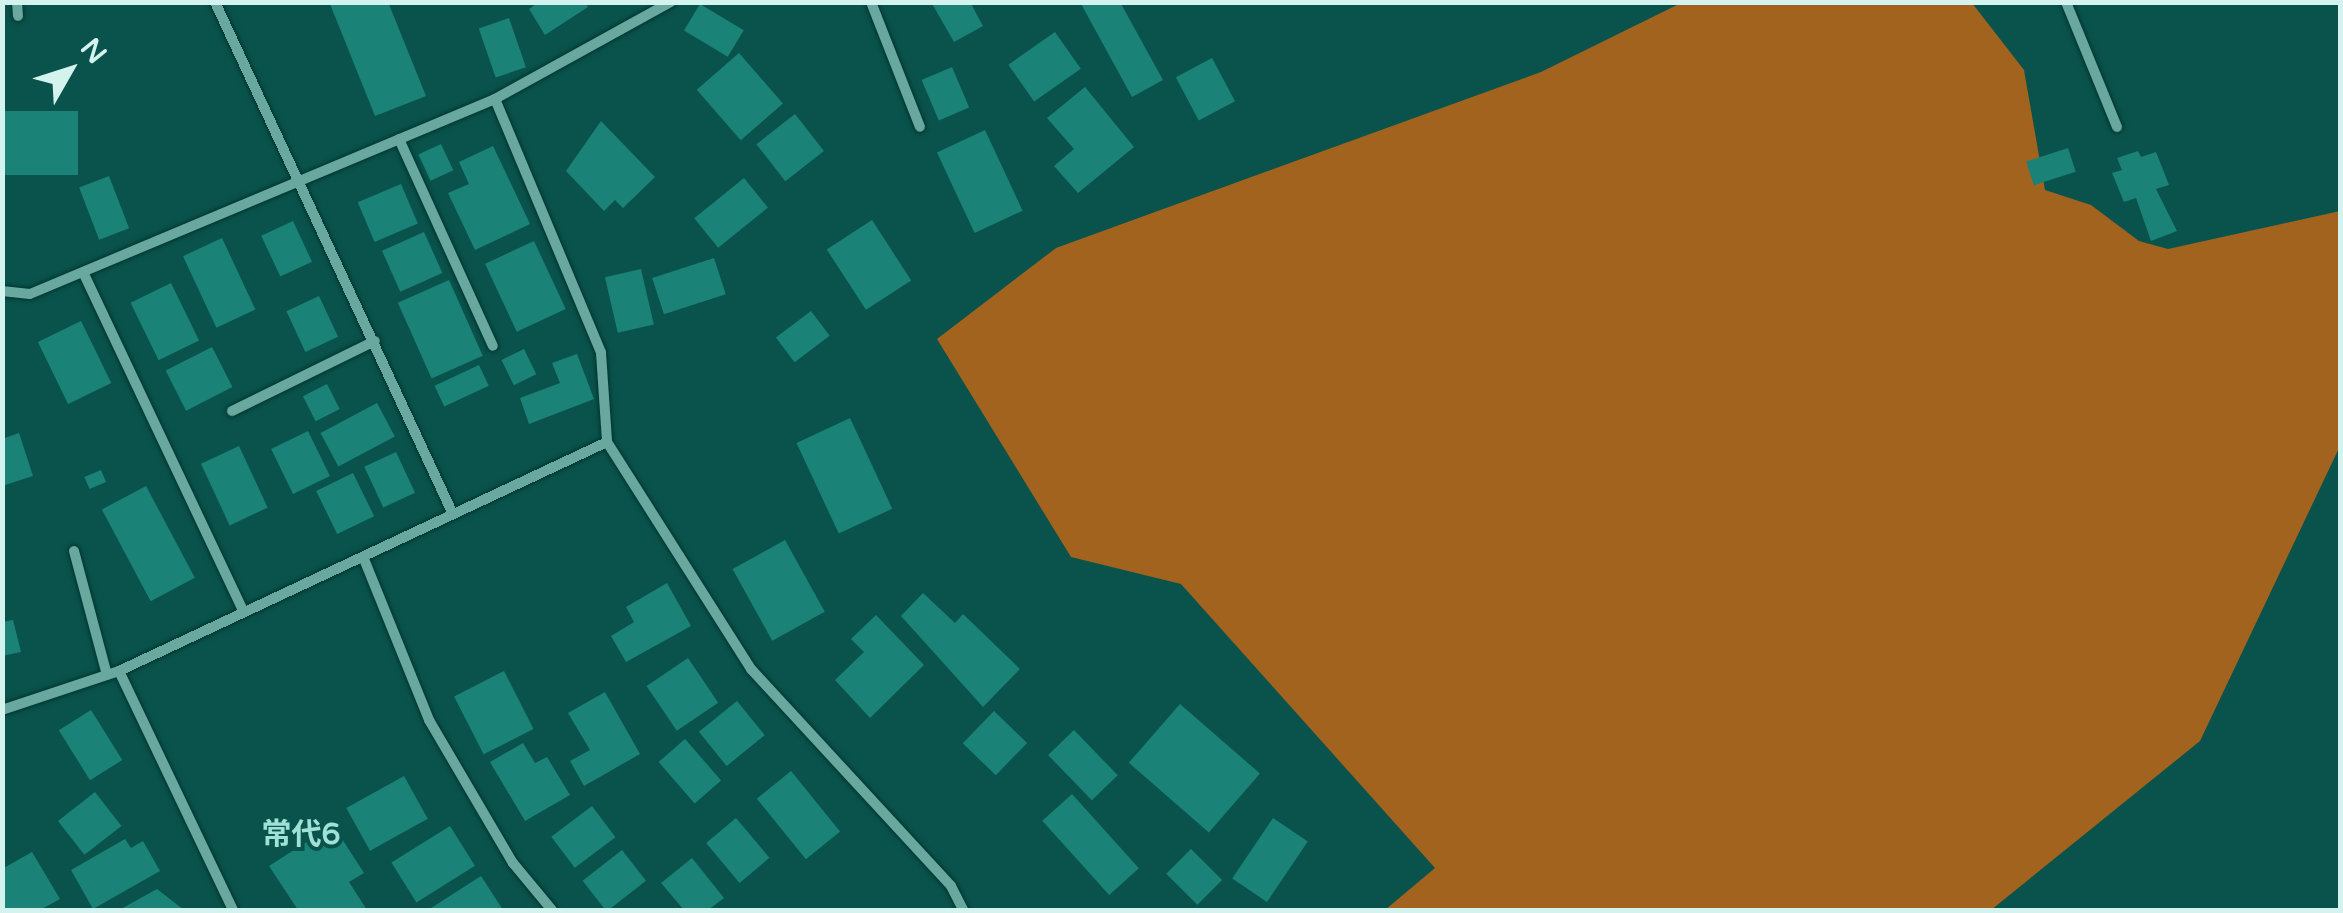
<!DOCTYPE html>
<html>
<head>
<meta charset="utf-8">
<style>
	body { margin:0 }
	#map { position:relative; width:2343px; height:913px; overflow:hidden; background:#0a534c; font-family:"Varela Round","Noto Sans JP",sans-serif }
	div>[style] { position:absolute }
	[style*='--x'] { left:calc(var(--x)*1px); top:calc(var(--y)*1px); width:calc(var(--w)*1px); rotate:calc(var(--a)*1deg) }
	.forest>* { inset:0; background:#a1631d }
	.building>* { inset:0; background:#1a8277; transform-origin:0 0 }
	.roads { filter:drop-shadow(0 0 2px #003631) drop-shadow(0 0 2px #003631) }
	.minor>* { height:10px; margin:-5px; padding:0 5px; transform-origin:5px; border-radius:5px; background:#68a89f }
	span { translate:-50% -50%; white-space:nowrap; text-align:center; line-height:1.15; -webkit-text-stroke:8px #0a534c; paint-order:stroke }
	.neighbourhood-label { font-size:30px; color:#a0e1d7; font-weight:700 }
	.frame { position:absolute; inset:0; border:5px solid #d4f3ee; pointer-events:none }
	.north { position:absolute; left:20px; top:20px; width:100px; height:100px; -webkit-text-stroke:8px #0a534c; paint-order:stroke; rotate:51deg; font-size:28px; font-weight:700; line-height:40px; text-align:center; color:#d4f3ee }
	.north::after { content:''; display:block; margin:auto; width:35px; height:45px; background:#d4f3ee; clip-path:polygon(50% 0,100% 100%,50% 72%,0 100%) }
</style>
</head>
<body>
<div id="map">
	<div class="forest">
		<i style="clip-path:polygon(1681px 3px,1972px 3px,2024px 70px,2045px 190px,2091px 205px,2139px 241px,2168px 249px,2340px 211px,2340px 446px,2200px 741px,1991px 910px,1385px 910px,1435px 868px,1181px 584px,1071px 557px,937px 339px,1056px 248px,1541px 72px)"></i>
	</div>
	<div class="building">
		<i style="clip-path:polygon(388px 2px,426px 96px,375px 116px,330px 4px)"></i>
		<i style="clip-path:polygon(539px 2px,585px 2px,588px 7px,545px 35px,529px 9px)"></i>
		<i style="clip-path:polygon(931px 2px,970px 2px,983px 26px,954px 42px)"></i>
		<i style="clip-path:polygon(1080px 2px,1120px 2px,1163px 80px,1132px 97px)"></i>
		<i style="left:700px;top:4px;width:51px;height:31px;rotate:31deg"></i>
		<i style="left:509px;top:18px;width:52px;height:32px;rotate:71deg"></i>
		<i style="left:1055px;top:32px;width:45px;height:57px;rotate:55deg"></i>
		<i style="left:739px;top:53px;width:67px;height:56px;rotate:49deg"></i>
		<i style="left:1212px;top:58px;width:49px;height:41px;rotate:62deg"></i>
		<i style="left:952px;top:67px;width:44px;height:33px;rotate:67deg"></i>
		<i style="clip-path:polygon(1085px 87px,1134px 147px,1078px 193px,1054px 166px,1074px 149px,1047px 118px)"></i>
		<i style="left:2px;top:111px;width:76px;height:64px"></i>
		<i style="left:795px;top:114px;width:47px;height:49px;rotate:52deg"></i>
		<i style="clip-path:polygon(601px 121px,655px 177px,623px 208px,615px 200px,604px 211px,566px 171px)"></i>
		<i style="left:985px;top:130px;width:89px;height:53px;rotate:65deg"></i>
		<i style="left:441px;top:144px;width:29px;height:25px;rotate:65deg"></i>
		<i style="clip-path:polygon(493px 146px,530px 224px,475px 250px,448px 193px,469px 184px,459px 162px)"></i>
		<i style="left:2068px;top:148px;width:25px;height:44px;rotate:72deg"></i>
		<i style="clip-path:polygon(2138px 151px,2141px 157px,2156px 152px,2169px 185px,2156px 189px,2177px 231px,2151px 241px,2136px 198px,2124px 202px,2112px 173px,2122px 170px,2117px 158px)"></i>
		<i style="left:109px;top:176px;width:56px;height:32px;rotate:69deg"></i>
		<i style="left:744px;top:178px;width:38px;height:64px;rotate:51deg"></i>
		<i style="left:401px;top:184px;width:43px;height:47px;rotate:67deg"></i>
		<i style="left:872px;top:220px;width:72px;height:54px;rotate:57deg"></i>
		<i style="left:293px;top:221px;width:45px;height:35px;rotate:65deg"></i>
		<i style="left:424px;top:232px;width:45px;height:46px;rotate:66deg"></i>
		<i style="left:222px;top:238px;width:79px;height:43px;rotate:65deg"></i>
		<i style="left:534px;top:241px;width:75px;height:54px;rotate:65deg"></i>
		<i style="left:714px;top:258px;width:38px;height:65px;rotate:72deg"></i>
		<i style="left:641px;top:269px;width:57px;height:37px;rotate:77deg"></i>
		<i style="left:449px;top:280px;width:83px;height:56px;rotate:66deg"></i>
		<i style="left:171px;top:283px;width:64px;height:45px;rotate:64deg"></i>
		<i style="left:319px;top:296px;width:45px;height:36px;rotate:65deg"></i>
		<i style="left:811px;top:311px;width:31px;height:44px;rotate:53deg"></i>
		<i style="left:81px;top:321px;width:69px;height:48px;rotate:64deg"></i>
		<i style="left:212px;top:347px;width:45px;height:52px;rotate:63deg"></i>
		<i style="left:524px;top:349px;width:28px;height:25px;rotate:64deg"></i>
		<i style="clip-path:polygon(577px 354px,594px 399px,529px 424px,520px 398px,560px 383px,552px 363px)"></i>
		<i style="left:479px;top:365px;width:23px;height:49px;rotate:65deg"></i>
		<i style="left:327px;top:384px;width:28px;height:27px;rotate:63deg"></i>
		<i style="left:377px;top:403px;width:38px;height:64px;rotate:62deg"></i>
		<i style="left:850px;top:418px;width:100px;height:59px;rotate:65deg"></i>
		<i style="left:308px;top:431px;width:50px;height:41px;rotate:64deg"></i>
		<i style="clip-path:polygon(19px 433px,33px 476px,2px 486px,2px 439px)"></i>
		<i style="left:239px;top:446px;width:68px;height:42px;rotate:65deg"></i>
		<i style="left:396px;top:452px;width:45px;height:35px;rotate:65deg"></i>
		<i style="left:101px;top:470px;width:13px;height:18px;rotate:67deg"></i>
		<i style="left:353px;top:473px;width:48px;height:41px;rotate:64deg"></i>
		<i style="left:146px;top:486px;width:104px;height:50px;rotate:62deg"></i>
		<i style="left:785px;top:540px;width:82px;height:60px;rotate:61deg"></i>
		<i style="clip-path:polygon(667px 583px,691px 626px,626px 662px,611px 636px,634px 622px,626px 607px)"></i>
		<i style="clip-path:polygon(923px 593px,955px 623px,963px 614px,1020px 669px,983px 707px,901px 616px)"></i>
		<i style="clip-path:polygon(876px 615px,924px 665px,870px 718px,835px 680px,864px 652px,851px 639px)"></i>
		<i style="clip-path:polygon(13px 620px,21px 652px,2px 656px,2px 622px)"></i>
		<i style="left:688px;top:658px;width:54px;height:50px;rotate:56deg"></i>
		<i style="left:504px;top:671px;width:65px;height:56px;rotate:63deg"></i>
		<i style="clip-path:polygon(605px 692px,640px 754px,584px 786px,570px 761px,590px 750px,568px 713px)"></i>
		<i style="left:737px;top:701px;width:44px;height:49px;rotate:51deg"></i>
		<i style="left:1180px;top:704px;width:106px;height:78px;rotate:41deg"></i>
		<i style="left:91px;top:710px;width:59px;height:38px;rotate:58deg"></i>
		<i style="left:994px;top:711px;width:46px;height:45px;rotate:44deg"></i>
		<i style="left:1074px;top:730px;width:63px;height:36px;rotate:46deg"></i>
		<i style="left:685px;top:739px;width:55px;height:35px;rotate:49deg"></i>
		<i style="clip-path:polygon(523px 743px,535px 763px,547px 757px,570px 795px,525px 821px,490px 762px)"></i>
		<i style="left:791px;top:771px;width:78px;height:44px;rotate:51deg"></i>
		<i style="left:404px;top:776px;width:49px;height:66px;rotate:61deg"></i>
		<i style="left:95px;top:792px;width:43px;height:47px;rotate:52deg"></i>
		<i style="left:1072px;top:794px;width:100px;height:40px;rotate:48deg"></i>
		<i style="left:592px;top:806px;width:39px;height:51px;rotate:53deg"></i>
		<i style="left:736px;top:818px;width:52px;height:39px;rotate:50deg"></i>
		<i style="left:1273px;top:818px;width:42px;height:73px;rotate:34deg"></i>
		<i style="clip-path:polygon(333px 825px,364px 873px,349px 882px,367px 910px,298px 910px,269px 866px)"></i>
		<i style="left:450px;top:826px;width:47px;height:69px;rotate:58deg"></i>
		<i style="clip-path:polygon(125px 839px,131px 848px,143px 841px,160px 871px,93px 909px,71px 870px)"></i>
		<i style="left:1191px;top:849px;width:44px;height:35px;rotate:45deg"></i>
		<i style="left:622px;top:850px;width:39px;height:50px;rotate:52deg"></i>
		<i style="clip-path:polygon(32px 852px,60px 899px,40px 910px,2px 910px,2px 869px)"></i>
		<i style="clip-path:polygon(692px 858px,724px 898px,708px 910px,684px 910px,661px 883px)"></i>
		<i style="clip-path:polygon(481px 876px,503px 910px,428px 910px)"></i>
		<i style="clip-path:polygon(157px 889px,184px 910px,119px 910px)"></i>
	</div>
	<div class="roads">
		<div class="minor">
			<i style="--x:17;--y:2;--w:14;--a:86"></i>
			<i style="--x:215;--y:2;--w:562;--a:65.08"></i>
			<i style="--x:871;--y:2;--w:134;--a:68.6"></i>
			<i style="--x:2066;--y:2;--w:135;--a:67.8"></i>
			<i style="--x:495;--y:99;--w:275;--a:67.3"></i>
			<i style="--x:601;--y:353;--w:89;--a:86.1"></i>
			<i style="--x:607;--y:442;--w:269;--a:57.6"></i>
			<i style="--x:751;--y:669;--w:295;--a:47.3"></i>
			<i style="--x:951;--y:886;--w:27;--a:63"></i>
			<i style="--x:399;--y:139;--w:227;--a:65.6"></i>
			<i style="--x:83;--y:272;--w:374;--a:64.7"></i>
			<i style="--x:2;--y:291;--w:28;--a:6"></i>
			<i style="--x:30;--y:294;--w:504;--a:-22.75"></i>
			<i style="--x:495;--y:99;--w:201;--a:-28.9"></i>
			<i style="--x:232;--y:411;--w:159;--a:-26.1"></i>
			<i style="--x:74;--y:551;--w:128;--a:75.1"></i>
			<i style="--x:364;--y:559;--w:174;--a:68"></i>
			<i style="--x:429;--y:720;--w:166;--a:59.6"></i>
			<i style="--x:513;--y:863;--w:61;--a:50.3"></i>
			<i style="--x:119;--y:671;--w:265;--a:64.5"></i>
			<i style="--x:2;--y:710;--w:123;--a:-18.4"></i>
			<i style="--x:119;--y:671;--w:539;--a:-25.14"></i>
		</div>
	</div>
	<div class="neighbourhood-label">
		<span style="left:301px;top:835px">常代6</span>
	</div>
	<div class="frame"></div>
	<div class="north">N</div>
</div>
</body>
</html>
